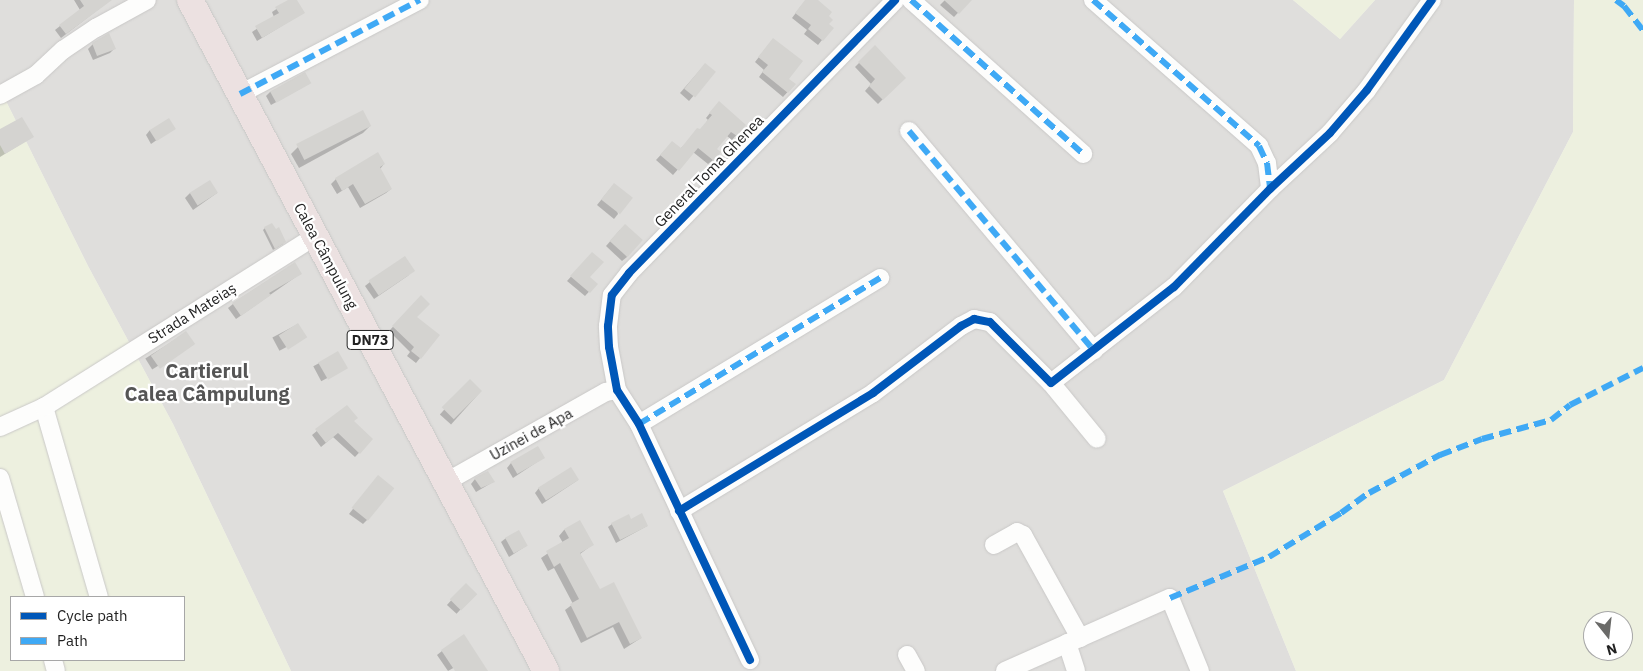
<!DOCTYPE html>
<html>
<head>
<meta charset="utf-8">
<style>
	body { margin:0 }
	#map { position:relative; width:1643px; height:671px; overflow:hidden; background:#f0efeb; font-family:"IBM Plex Sans",sans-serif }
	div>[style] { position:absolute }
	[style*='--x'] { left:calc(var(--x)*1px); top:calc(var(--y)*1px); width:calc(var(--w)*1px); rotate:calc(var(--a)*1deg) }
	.residential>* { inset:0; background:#dfdedc }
	.farmland>* { inset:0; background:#edf0df }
	.shadow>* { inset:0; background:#0003; transform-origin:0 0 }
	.building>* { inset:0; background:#d4d3d0; transform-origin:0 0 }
	.roads { filter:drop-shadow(0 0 1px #c9c8c7) drop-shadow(0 0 1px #c9c8c7) }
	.minor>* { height:18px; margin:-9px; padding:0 9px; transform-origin:9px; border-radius:9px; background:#fdfdfc }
	.highway>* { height:26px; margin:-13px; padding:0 13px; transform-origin:13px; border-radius:13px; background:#ece1e1 }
	.quiet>* { height:6px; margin-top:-3px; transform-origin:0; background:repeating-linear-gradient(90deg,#3fa9f5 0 12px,transparent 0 18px) }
	.cycleway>* { height:8px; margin:-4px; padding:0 4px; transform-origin:4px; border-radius:4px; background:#0057b8 }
	span { translate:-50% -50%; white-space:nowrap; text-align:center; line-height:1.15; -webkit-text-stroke:4.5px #fff; paint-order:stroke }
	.shield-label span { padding:1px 4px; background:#fff; border:1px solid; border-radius:4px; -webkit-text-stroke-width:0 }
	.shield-label { font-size:14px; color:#222; font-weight:700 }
	.street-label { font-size:15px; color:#222 }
	.district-label { font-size:20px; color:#555; font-weight:700 }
	.legend { position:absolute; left:10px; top:596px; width:175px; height:65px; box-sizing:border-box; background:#fff; border:1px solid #a7a7a7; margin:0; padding:6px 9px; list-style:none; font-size:15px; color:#222 }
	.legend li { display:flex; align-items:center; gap:10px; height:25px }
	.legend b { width:25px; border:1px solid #a7a7a7 }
	.north { position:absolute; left:1583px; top:611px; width:50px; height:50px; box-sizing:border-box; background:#fff; border:1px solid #a7a7a7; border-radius:50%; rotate:164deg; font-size:14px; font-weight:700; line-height:20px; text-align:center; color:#222 }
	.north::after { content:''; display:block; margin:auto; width:18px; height:22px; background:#6a6a68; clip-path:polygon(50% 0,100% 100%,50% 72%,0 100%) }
</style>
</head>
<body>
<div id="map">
	<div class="residential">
		<i style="clip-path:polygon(0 0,1293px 0,1340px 39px,1375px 0,1574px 0,1573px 132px,1444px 380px,1223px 491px,1296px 671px,291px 671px,173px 424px,88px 266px,0 89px)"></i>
	</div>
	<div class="farmland">
		<i style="clip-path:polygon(1293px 0,1375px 0,1340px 39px)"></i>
		<i style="clip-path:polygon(evenodd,1574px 0,1643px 0,1643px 671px,1296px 671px,1223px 491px,1444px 380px,1573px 132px,1574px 0,1593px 621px,1623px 621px,1623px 651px,1593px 651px,1593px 621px)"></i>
		<i style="clip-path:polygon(evenodd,0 89px,88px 266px,173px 424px,291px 671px,0 671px,0 89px,11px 597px,184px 597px,184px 660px,11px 660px,11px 597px)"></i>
	</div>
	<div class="shadow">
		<i style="clip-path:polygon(74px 0,100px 0,104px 5px,61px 38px,55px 30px,80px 10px)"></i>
		<i style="clip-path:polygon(290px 0,296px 0,303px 13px,257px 41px,252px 32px,274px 17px,272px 12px)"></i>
		<i style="clip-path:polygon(945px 0,970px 0,954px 17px,940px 5px)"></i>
		<i style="clip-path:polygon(801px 6px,827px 16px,827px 25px,822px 40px,818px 45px,804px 34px,807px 30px,792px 18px)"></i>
		<i style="clip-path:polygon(93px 44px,114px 49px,110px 53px,93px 60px,88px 49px)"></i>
		<i style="clip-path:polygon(769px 44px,787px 79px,794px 85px,783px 97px,759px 77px,764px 70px,755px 62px)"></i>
		<i style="clip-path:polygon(875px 47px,904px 78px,878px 104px,865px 91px,871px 84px,855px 67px)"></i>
		<i style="clip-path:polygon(701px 69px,714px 72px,689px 101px,680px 93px)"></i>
		<i style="clip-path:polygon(310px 83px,271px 105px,266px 96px,270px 92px)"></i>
		<i style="clip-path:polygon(714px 108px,745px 125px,732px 140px,727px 136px,715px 150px,713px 160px,708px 164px,693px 152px,673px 175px,656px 160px,668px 147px,680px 149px,700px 131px,708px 120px,706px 118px)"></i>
		<i style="clip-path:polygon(370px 126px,363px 133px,299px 168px,291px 154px,298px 147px)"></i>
		<i style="clip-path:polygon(174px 128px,151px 144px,146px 135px,150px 130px)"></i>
		<i style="clip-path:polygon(0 131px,32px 137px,0 157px)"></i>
		<i style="clip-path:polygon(378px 154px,384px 164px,380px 169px,391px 189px,386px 193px,360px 208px,348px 187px,337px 194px,331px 184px,336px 179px)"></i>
		<i style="clip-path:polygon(610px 189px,618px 214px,614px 219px,597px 205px)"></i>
		<i style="clip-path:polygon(190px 193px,217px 193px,193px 210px,185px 198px)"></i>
		<i style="clip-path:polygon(265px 228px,283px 244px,273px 250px,263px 230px)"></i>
		<i style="clip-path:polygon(620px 230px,627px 257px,622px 261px,606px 246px)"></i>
		<i style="clip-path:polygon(588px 258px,589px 277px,596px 284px,585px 296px,567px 281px)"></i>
		<i style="clip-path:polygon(300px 274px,236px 319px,228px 308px,233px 304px)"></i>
		<i style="clip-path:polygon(409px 275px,374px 299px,365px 286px,370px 282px)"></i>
		<i style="clip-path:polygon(421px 297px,415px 318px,420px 358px,416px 363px,407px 356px,410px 352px,389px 331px)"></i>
		<i style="left:298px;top:324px;width:15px;height:29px;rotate:62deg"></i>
		<i style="left:186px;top:333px;width:13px;height:48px;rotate:58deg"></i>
		<i style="left:338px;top:353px;width:17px;height:28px;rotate:62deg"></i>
		<i style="left:470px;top:381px;width:15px;height:45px;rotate:42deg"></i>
		<i style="clip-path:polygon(347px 406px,352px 422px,371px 440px,355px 457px,333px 437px,321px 447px,312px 435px)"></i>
		<i style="clip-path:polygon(543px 458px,513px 478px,507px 468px,511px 463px)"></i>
		<i style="clip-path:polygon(475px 479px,493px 482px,476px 492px,471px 484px)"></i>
		<i style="clip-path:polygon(578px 480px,542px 504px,535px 493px,539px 488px)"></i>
		<i style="clip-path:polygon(374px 482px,367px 520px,363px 524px,349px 514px)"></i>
		<i style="clip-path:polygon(631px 520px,647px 526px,616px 543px,608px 527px,612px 524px)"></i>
		<i style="clip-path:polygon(580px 522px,592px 545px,580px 554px,599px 590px,641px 638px,624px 649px,613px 627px,581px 643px,565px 610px,573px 604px,554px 568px,548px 571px,541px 558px,563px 543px,559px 536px,564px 530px)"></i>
		<i style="clip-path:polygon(506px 538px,526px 546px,509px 557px,501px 542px)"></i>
		<i style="left:465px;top:585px;width:13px;height:27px;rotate:42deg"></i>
		<i style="clip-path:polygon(442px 651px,487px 671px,458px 671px,455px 667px,448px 671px,437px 655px)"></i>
	</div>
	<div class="building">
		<i style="clip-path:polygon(80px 0,112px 0,66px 34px,59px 25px,84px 6px)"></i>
		<i style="clip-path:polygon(288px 0,297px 0,305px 13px,262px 38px,255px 26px,279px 13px,275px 7px)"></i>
		<i style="clip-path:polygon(805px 0,818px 0,832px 12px,829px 16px,833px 20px,829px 24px,834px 28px,823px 41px,808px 29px,811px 25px,795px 13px)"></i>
		<i style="clip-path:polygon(944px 0,972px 0,959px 14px)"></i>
		<i style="clip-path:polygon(109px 33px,116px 49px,97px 56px,92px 43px)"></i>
		<i style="clip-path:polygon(773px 38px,803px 61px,789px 79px,796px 84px,788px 93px,762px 72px,768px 65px,758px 57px)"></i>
		<i style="clip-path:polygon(875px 45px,906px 78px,883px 100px,869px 86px,875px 79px,858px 62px)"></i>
		<i style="left:705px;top:63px;width:14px;height:33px;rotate:39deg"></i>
		<i style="left:305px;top:72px;width:13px;height:40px;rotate:61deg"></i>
		<i style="clip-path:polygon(719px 101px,746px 125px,737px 136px,731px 132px,717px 149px,721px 152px,714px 161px,698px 148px,679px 171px,660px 155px,672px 141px,681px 148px,697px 128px,700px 129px,712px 115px,709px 113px)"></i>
		<i style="left:363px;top:110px;width:18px;height:75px;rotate:63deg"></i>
		<i style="clip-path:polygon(22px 117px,34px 137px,5px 154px,0 145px,0 129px)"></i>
		<i style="left:169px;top:118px;width:13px;height:23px;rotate:58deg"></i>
		<i style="clip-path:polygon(378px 152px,385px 164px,380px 167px,392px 189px,365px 204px,353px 184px,342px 191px,335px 178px)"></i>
		<i style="left:210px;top:180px;width:15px;height:24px;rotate:58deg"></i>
		<i style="left:614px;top:183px;width:24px;height:21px;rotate:38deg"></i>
		<i style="clip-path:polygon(272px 223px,276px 229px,279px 227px,286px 242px,275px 249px,264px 227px)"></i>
		<i style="left:625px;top:224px;width:24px;height:23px;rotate:42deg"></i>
		<i style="clip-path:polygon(592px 252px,604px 262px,590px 277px,598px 284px,590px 293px,570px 276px)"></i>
		<i style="left:405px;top:256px;width:18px;height:44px;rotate:56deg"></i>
		<i style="clip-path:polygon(295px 262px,302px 274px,269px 293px,271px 295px,241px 316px,232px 303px)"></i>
		<i style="clip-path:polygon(421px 295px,430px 304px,417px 317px,440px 335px,421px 359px,411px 351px,414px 347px,392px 326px)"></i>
		<i style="left:298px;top:323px;width:17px;height:23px;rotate:57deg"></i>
		<i style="left:186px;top:331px;width:16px;height:43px;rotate:55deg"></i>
		<i style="left:338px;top:351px;width:20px;height:23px;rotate:60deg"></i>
		<i style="left:470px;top:379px;width:17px;height:40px;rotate:45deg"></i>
		<i style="clip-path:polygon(347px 405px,358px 418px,354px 421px,373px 439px,360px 454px,338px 433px,326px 443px,315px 429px)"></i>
		<i style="left:538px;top:446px;width:14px;height:32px;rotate:60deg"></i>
		<i style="left:571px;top:467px;width:15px;height:39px;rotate:58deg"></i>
		<i style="clip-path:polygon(488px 471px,495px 482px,481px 488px,474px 478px)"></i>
		<i style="left:378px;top:475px;width:21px;height:42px;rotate:39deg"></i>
		<i style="clip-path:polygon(642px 513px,648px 526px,620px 540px,611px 523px,629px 514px,631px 519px)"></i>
		<i style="clip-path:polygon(580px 520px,594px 545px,580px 553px,600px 589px,614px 582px,642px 638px,630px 644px,619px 622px,587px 638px,570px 604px,579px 599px,560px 563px,554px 567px,546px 551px,569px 538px,564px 529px)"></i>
		<i style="left:519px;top:530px;width:18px;height:16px;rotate:61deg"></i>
		<i style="left:466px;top:583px;width:16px;height:23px;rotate:45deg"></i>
		<i style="clip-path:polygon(464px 634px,488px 671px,455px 671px,441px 650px)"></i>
	</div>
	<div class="roads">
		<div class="minor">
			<i style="--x:911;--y:0;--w:231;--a:41.8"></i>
			<i style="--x:1093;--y:0;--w:221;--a:41.3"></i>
			<i style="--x:1259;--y:146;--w:19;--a:65"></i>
			<i style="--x:1267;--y:163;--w:26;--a:83"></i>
			<i style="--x:240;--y:94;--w:203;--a:-27.6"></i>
			<i style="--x:0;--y:95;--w:41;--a:-29.1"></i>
			<i style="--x:36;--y:75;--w:37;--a:-43"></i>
			<i style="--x:63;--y:50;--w:40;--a:-34"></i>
			<i style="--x:96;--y:28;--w:58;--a:-28.8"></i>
			<i style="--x:909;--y:131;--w:287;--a:49.9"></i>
			<i style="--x:1051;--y:383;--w:72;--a:50.6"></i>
			<i style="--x:44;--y:407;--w:198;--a:73.9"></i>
			<i style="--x:639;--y:424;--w:282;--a:-31.2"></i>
			<i style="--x:0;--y:427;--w:48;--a:-24.4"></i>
			<i style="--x:44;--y:407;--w:321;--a:-32.2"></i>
			<i style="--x:0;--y:478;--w:124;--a:73.6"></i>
			<i style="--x:446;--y:482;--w:184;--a:-29.4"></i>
			<i style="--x:606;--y:392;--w:11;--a:-10"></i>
			<i style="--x:679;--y:511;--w:227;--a:-31.3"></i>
			<i style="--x:873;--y:393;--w:111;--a:-37.3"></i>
			<i style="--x:961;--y:326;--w:15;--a:-28"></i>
			<i style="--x:974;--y:319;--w:16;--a:11"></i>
			<i style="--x:990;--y:322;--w:86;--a:45"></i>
			<i style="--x:1051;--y:383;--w:156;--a:-38"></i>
			<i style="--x:1174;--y:287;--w:137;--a:-45.6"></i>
			<i style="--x:1270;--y:189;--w:82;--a:-43"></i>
			<i style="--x:1330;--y:133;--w:57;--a:-49.3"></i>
			<i style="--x:1367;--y:90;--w:111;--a:-54.2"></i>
			<i style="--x:994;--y:545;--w:26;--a:-29"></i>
			<i style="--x:1017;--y:532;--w:7;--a:27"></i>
			<i style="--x:1023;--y:535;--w:118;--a:61"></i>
			<i style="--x:1067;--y:643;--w:29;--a:72"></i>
			<i style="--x:907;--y:655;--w:18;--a:61"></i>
			<i style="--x:53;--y:660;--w:11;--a:75"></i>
			<i style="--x:750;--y:660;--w:261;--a:-115.2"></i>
			<i style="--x:639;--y:424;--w:40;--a:-122.9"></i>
			<i style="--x:617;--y:390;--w:44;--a:-100.5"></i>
			<i style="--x:609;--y:347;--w:21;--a:-93"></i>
			<i style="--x:608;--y:326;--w:31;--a:-83"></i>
			<i style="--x:612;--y:295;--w:28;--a:-52"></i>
			<i style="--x:629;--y:273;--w:381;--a:-45.7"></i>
			<i style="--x:1005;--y:671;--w:180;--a:-23.9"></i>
			<i style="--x:1170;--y:598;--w:79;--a:67.7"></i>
		</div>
		<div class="highway">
			<i style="--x:190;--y:0;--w:760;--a:62.05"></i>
		</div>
	</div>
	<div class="quiet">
		<i style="--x:911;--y:0;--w:231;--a:41.8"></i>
		<i style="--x:1093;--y:0;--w:221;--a:41.3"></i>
		<i style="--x:1259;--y:146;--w:19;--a:65"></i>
		<i style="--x:1267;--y:163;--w:26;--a:83"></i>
		<i style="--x:1616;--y:0;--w:10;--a:37"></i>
		<i style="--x:1624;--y:6;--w:31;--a:52"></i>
		<i style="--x:240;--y:94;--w:203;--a:-27.6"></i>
		<i style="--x:909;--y:131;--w:287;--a:49.9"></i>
		<i style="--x:639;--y:424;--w:282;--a:-31.2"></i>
		<i style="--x:1170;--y:598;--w:107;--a:-22.5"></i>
		<i style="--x:1269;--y:557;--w:84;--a:-31.4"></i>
		<i style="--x:1341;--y:513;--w:34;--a:-36"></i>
		<i style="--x:1369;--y:493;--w:81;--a:-28.2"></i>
		<i style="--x:1440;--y:455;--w:45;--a:-20.9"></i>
		<i style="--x:1482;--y:439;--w:72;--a:-15.4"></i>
		<i style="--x:1551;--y:420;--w:24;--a:-38"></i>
		<i style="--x:1570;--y:405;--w:82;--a:-26.9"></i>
	</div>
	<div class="cycleway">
		<i style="--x:679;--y:511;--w:227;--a:-31.3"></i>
		<i style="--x:873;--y:393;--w:111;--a:-37.3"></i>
		<i style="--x:961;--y:326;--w:15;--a:-28"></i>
		<i style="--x:974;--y:319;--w:16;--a:11"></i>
		<i style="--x:990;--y:322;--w:86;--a:45"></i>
		<i style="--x:1051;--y:383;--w:156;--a:-38"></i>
		<i style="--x:1174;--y:287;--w:137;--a:-45.6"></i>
		<i style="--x:1270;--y:189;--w:82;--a:-43"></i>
		<i style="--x:1330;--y:133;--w:57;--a:-49.3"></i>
		<i style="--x:1367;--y:90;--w:111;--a:-54.2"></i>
		<i style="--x:750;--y:660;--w:261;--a:-115.2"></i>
		<i style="--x:639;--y:424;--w:40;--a:-122.9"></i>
		<i style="--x:617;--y:390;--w:44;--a:-100.5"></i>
		<i style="--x:609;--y:347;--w:21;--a:-93"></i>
		<i style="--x:608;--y:326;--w:31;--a:-83"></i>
		<i style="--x:612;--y:295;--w:28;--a:-52"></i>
		<i style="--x:629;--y:273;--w:381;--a:-45.7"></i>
	</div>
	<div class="shield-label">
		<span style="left:370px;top:340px">DN73</span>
	</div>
	<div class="street-label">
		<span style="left:709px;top:171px;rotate:-46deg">General Toma Ghenea</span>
		<span style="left:326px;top:256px;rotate:62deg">Calea Câmpulung</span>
		<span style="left:192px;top:313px;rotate:-32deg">Strada Mateiaș</span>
		<span style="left:531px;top:434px;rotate:-29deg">Uzinei de Apa</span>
	</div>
	<div class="district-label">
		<span style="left:207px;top:382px">Cartierul<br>Calea Câmpulung</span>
	</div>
	<ul class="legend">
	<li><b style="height:6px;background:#0057b8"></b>Cycle path</li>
	<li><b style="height:6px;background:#3fa9f5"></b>Path</li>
	</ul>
	<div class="north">N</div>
</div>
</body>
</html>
